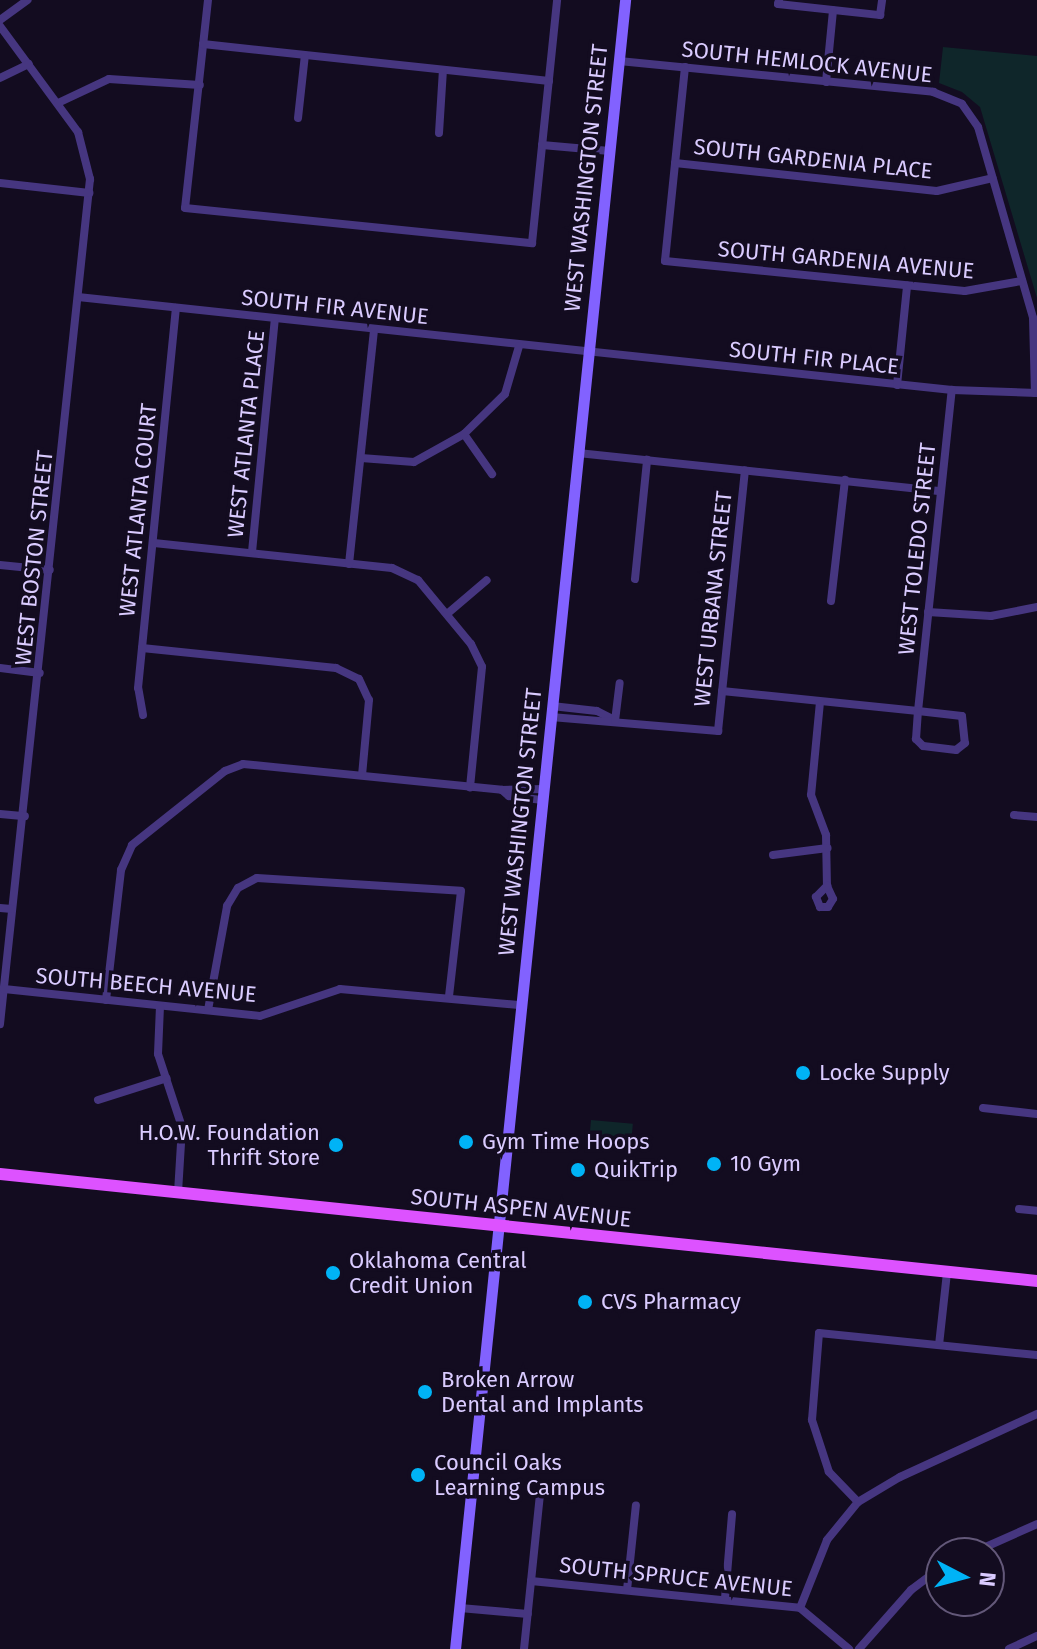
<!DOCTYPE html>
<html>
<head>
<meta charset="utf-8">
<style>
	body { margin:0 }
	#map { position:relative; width:1037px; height:1649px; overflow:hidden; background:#130c20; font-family:"Fira Sans",sans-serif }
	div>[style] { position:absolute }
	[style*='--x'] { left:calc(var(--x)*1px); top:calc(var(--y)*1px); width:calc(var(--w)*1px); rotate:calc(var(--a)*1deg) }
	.green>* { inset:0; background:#0f262a; transform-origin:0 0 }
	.street>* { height:8px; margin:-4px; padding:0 4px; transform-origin:4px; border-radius:4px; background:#463680 }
	.secondary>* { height:11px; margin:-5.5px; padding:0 5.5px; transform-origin:5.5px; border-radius:5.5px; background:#8262ff }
	.primary>* { height:12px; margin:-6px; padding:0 6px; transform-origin:6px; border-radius:6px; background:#dd52ff }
	.dots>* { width:22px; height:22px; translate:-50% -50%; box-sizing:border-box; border:4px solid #130c20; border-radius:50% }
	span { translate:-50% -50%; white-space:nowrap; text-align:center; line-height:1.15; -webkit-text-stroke:7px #130c20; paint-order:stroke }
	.street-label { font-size:22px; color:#dacbff }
	.poi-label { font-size:22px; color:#dacbff }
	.left { translate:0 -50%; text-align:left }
	.right { translate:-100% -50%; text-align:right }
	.north { position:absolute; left:925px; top:1537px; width:80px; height:80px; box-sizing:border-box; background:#130c20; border:2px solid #635879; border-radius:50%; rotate:96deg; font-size:22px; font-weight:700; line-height:32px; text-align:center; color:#dacbff }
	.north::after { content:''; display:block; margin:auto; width:28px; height:36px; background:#00b3f6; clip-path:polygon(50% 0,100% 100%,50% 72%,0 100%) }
</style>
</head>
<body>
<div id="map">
	<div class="green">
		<i style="clip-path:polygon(943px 47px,1037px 56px,1037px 298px,980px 107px,962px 92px,939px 83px)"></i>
		<i style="left:591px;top:1120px;width:42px;height:14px;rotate:5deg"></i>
	</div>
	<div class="street">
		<i style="--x:208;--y:0;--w:209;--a:96.3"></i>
		<i style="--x:185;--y:208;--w:349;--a:5.8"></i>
		<i style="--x:532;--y:243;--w:244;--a:-84.1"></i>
		<i style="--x:779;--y:0;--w:4;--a:104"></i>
		<i style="--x:778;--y:4;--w:103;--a:6.2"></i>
		<i style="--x:880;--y:15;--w:15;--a:-82"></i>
		<i style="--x:0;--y:20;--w:34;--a:-36"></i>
		<i style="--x:0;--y:26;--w:132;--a:53.7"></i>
		<i style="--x:78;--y:132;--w:49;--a:75.7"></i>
		<i style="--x:90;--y:179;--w:850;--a:96.08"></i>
		<i style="--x:203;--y:44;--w:348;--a:6.1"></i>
		<i style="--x:619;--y:61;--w:316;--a:5.6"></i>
		<i style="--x:933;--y:92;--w:31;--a:22"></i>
		<i style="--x:962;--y:104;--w:28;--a:55"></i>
		<i style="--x:978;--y:127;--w:199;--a:73.9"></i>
		<i style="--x:1033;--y:318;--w:75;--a:88.5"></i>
		<i style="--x:685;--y:67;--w:195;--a:95.9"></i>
		<i style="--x:665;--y:261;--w:301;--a:5.7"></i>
		<i style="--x:965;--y:291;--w:58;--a:-10"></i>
		<i style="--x:0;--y:78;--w:32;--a:-26"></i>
		<i style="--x:826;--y:82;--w:72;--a:-84.4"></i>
		<i style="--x:58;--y:103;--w:56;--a:-25.2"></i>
		<i style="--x:109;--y:79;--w:91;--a:3.8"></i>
		<i style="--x:298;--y:118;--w:63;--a:-83.7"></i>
		<i style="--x:439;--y:133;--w:63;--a:-86.4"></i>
		<i style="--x:542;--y:145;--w:68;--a:5"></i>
		<i style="--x:675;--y:163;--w:263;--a:6.1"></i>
		<i style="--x:937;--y:191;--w:57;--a:-13.1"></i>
		<i style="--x:0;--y:183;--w:90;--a:6.4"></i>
		<i style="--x:78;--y:297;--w:879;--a:6.07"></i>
		<i style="--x:952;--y:390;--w:85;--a:2"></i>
		<i style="--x:897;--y:385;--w:100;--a:-84.2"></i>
		<i style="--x:464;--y:434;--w:49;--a:55"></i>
		<i style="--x:578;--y:453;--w:365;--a:6"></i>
		<i style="--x:361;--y:458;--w:53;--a:4.3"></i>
		<i style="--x:414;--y:462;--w:57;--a:-29.2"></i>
		<i style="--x:464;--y:434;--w:57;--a:-44.3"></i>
		<i style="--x:505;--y:394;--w:50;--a:-73.7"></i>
		<i style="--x:154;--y:543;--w:239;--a:6"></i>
		<i style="--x:392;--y:568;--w:29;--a:25"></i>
		<i style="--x:418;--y:580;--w:83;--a:50.4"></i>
		<i style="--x:471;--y:644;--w:25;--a:64"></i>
		<i style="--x:482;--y:667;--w:121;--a:95.7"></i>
		<i style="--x:252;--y:552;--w:234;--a:-84.4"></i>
		<i style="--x:349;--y:564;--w:236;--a:-83.9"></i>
		<i style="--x:0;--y:565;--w:50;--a:5.7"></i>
		<i style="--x:635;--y:579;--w:120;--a:-84.2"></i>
		<i style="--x:831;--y:601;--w:122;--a:-83.4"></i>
		<i style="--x:928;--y:612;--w:63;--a:3.6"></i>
		<i style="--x:991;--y:616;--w:47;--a:-11.1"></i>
		<i style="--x:447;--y:614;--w:52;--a:-40.4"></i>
		<i style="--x:142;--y:648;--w:195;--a:5.9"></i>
		<i style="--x:336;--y:668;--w:25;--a:26"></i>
		<i style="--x:359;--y:679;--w:23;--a:65"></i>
		<i style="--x:369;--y:700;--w:75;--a:95.3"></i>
		<i style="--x:0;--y:668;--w:40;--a:7.1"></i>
		<i style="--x:722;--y:691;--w:197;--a:5.8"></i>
		<i style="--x:918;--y:711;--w:323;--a:-84"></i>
		<i style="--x:820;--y:702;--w:93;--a:95.5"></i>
		<i style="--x:811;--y:795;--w:43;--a:69.4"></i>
		<i style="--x:826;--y:835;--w:51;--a:88.9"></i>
		<i style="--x:827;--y:886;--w:14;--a:65"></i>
		<i style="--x:833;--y:899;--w:9;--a:122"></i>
		<i style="--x:828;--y:907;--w:8;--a:180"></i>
		<i style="--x:820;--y:907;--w:11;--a:-112"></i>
		<i style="--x:816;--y:897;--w:16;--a:-45"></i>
		<i style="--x:552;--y:706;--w:45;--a:6.3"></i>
		<i style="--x:597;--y:711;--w:16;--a:27"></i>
		<i style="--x:918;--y:711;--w:44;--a:6.5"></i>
		<i style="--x:962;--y:716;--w:27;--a:84"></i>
		<i style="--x:965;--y:743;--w:11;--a:142"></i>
		<i style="--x:956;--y:750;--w:33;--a:-173"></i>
		<i style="--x:923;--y:746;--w:10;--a:-135"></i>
		<i style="--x:916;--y:739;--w:28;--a:-86"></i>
		<i style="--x:143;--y:715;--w:27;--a:-100"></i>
		<i style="--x:138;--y:688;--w:382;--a:-84.3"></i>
		<i style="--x:551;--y:717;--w:168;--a:4.8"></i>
		<i style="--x:718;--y:731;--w:262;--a:-84.1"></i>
		<i style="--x:615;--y:721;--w:38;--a:-83"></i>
		<i style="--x:502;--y:790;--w:9;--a:41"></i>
		<i style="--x:509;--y:796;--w:34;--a:7"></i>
		<i style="--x:0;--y:814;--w:25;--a:5"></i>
		<i style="--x:1014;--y:815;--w:23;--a:5"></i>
		<i style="--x:773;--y:855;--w:55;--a:-7.3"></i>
		<i style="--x:0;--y:908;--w:12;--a:5"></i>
		<i style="--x:4;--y:989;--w:257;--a:6"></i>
		<i style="--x:260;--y:1016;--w:84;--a:-18.6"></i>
		<i style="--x:340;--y:989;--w:182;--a:5.1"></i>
		<i style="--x:106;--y:1000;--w:131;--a:-83.4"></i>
		<i style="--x:121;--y:870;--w:27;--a:-66"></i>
		<i style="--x:132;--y:845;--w:119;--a:-38.5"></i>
		<i style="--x:225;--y:771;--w:19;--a:-21"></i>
		<i style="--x:243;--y:764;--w:260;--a:5.7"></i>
		<i style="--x:502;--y:790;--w:42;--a:-1.4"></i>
		<i style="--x:160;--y:1006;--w:48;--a:92.4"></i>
		<i style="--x:158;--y:1054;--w:77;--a:71.8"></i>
		<i style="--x:182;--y:1127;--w:66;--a:93.5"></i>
		<i style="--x:208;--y:1010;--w:106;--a:-79.6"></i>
		<i style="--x:227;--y:906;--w:21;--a:-59"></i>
		<i style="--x:238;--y:888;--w:21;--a:-28"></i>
		<i style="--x:257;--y:878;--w:204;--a:3.6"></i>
		<i style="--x:461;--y:891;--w:107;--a:96.5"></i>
		<i style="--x:98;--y:1100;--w:72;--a:-17.7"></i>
		<i style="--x:983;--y:1108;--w:54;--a:6.3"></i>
		<i style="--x:1019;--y:1209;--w:18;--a:6"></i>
		<i style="--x:939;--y:1345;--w:73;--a:-83.7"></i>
		<i style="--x:858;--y:1502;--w:42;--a:-134"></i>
		<i style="--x:829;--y:1472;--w:55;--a:-108.1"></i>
		<i style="--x:812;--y:1420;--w:87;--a:-85.4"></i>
		<i style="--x:819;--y:1333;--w:219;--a:5.8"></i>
		<i style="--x:972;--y:1553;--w:71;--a:-24"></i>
		<i style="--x:531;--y:1581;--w:270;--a:5.7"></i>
		<i style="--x:800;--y:1608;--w:64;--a:39.9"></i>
		<i style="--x:627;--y:1590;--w:85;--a:-84"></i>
		<i style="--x:725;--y:1598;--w:84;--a:-85.2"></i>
		<i style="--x:460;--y:1608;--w:68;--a:5"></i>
		<i style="--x:800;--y:1608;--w:73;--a:-68.3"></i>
		<i style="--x:827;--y:1540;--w:49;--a:-50.8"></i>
		<i style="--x:858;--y:1502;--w:49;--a:-30.8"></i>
		<i style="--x:900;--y:1477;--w:151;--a:-24.7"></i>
		<i style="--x:524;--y:1649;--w:155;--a:-84.1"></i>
		<i style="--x:859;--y:1649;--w:79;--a:-48.6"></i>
		<i style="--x:911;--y:1590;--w:38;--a:-37"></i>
		<i style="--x:1009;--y:1649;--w:31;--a:-25"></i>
	</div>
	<div class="secondary">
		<i style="--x:455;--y:1649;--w:1658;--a:-84.11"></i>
	</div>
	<div class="primary">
		<i style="--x:0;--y:1174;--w:1043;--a:5.89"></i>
	</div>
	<div class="dots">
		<i style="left:803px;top:1073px;background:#00b3f6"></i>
		<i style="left:466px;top:1142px;background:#00b3f6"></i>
		<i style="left:336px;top:1145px;background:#00b3f6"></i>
		<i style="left:714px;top:1164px;background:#00b3f6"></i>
		<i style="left:578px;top:1170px;background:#00b3f6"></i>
		<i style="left:333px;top:1273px;background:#00b3f6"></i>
		<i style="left:585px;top:1302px;background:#00b3f6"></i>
		<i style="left:425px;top:1392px;background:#00b3f6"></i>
		<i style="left:418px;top:1475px;background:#00b3f6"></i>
	</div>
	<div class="street-label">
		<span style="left:807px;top:62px;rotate:6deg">SOUTH HEMLOCK AVENUE</span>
		<span style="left:813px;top:159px;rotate:6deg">SOUTH GARDENIA PLACE</span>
		<span style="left:586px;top:178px;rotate:-84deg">WEST WASHINGTON STREET</span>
		<span style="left:846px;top:260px;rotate:5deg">SOUTH GARDENIA AVENUE</span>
		<span style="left:335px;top:307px;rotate:6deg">SOUTH FIR AVENUE</span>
		<span style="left:814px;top:358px;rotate:6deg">SOUTH FIR PLACE</span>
		<span style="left:246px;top:434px;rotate:-84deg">WEST ATLANTA PLACE</span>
		<span style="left:138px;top:510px;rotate:-84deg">WEST ATLANTA COURT</span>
		<span style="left:917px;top:549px;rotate:-84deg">WEST TOLEDO STREET</span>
		<span style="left:34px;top:558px;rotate:-84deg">WEST BOSTON STREET</span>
		<span style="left:713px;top:599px;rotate:-84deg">WEST URBANA STREET</span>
		<span style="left:520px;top:822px;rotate:-84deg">WEST WASHINGTON STREET</span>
		<span style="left:146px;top:985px;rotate:5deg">SOUTH BEECH AVENUE</span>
		<span style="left:521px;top:1208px;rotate:6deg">SOUTH ASPEN AVENUE</span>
		<span style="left:676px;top:1577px;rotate:6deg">SOUTH SPRUCE AVENUE</span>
	</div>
	<div class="poi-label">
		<span class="left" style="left:819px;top:1073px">Locke Supply</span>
		<span class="right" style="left:320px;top:1145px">H.O.W. Foundation<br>Thrift Store</span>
		<span class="left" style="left:482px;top:1142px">Gym Time Hoops</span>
		<span class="left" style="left:730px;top:1164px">10 Gym</span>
		<span class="left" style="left:594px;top:1170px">QuikTrip</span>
		<span class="left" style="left:349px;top:1273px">Oklahoma Central<br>Credit Union</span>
		<span class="left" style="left:601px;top:1302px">CVS Pharmacy</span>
		<span class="left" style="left:441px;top:1392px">Broken Arrow<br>Dental and Implants</span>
		<span class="left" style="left:434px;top:1475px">Council Oaks<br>Learning Campus</span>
	</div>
	<div class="north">N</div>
</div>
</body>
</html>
